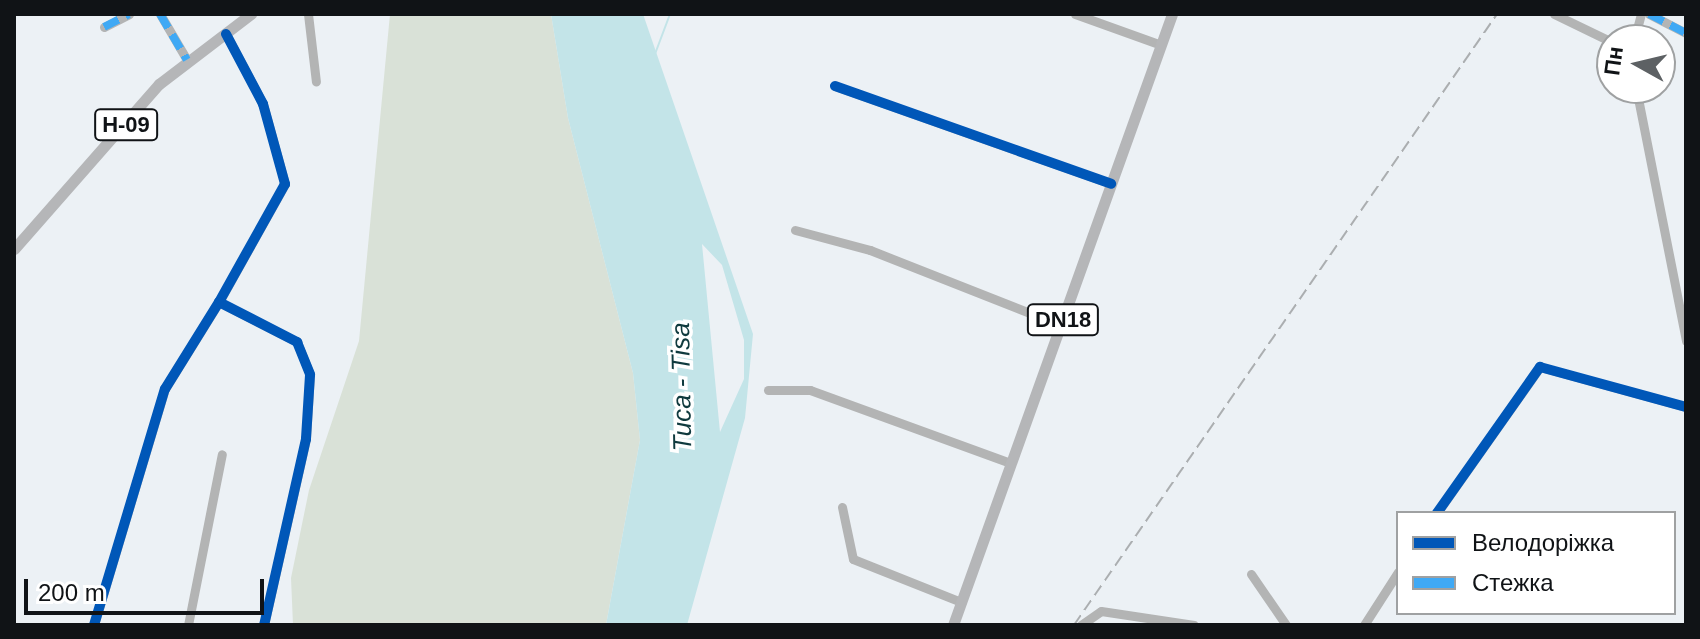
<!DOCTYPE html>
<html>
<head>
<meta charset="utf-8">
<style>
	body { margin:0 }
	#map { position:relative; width:1700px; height:639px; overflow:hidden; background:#ecf1f5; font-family:Helvetica,sans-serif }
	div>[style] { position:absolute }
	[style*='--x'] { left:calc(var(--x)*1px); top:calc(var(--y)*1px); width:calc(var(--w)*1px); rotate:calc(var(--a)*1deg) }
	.green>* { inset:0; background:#d9e1d7 }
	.water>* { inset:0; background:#c3e4e8 }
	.stream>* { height:2px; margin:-1px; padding:0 1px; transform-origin:1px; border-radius:1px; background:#c3e4e8 }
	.minor>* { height:9px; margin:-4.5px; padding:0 4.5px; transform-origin:4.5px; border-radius:4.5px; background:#b3b4b4 }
	.major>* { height:11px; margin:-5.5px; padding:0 5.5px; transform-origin:5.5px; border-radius:5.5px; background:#b5b6b8 }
	.rail>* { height:2px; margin-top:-1px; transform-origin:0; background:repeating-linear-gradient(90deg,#abaeb0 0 12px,transparent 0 18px) }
	.quiet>* { height:8px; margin-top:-4px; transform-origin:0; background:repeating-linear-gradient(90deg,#3fa9f5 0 16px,transparent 0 24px) }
	.cycleway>* { height:10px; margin:-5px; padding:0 5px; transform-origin:5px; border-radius:5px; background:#0057b8 }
	span { translate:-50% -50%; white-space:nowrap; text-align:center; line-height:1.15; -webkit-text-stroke:7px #fff; paint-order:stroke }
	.shield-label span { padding:2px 6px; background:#fff; border:2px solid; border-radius:6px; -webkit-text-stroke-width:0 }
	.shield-label { font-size:22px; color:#101316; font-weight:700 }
	.water-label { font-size:26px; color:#0f3a3e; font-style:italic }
	.frame { position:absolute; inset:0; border:16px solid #101316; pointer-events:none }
	.legend { position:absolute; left:1396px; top:511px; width:280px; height:104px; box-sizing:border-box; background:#fff; border:2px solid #9fa1a2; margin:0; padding:10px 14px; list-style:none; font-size:24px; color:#101316 }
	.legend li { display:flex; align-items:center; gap:16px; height:40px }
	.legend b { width:40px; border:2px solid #9fa1a2 }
	.north { position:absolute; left:1596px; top:24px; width:80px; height:80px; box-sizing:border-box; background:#fff; border:2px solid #9fa1a2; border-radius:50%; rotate:278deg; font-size:22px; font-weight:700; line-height:32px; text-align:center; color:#101316 }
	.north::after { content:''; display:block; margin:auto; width:28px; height:36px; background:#5d6164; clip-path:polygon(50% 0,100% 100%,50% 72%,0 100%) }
	.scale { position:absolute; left:24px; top:579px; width:240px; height:36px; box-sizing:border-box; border:4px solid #101316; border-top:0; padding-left:10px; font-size:24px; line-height:28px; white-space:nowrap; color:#101316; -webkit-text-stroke:6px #fff; paint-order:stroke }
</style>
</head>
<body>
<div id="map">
	<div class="green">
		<i style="clip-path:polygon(390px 14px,551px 14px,568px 118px,633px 373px,640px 440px,606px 625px,293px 625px,291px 578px,309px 490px,359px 341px)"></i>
	</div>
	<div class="water">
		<i style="clip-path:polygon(evenodd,551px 14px,643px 14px,753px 334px,745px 418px,687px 625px,606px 625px,640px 440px,633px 373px,568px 118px,551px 14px,702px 244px,722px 265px,744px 340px,744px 379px,720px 432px,702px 244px)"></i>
	</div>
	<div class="stream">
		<i style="--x:655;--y:54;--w:43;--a:-69.4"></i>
	</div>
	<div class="minor">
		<i style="--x:160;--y:14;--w:53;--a:59.6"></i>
		<i style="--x:308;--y:14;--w:68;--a:83.3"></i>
		<i style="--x:1075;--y:14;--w:91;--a:19.8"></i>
		<i style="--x:1554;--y:14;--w:64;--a:25.8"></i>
		<i style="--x:1649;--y:14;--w:42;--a:27.2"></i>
		<i style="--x:104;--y:27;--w:28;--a:-27"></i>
		<i style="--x:226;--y:34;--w:79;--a:62.1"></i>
		<i style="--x:263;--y:104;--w:83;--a:74.6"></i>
		<i style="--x:285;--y:184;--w:135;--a:119.2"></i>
		<i style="--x:219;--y:302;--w:88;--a:27.1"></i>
		<i style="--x:297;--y:342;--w:35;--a:68"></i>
		<i style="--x:310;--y:375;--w:64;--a:93.6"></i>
		<i style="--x:306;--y:439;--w:191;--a:102.7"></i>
		<i style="--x:1634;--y:40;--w:27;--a:-75"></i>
		<i style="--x:835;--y:86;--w:293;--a:19.5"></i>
		<i style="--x:1636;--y:88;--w:258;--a:78.8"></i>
		<i style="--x:795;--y:230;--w:78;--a:14.9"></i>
		<i style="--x:870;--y:250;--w:204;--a:21.5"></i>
		<i style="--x:768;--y:390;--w:42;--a:0"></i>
		<i style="--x:810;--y:390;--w:214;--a:20"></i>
		<i style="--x:842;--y:507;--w:53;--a:78.1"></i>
		<i style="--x:853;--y:559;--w:116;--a:21.7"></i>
		<i style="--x:1437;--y:513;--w:179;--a:-54.8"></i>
		<i style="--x:1540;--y:367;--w:151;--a:15.3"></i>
		<i style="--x:1251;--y:574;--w:62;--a:55.5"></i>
		<i style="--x:94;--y:625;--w:246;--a:-73.3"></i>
		<i style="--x:165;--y:389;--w:102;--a:-58.2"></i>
		<i style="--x:188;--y:625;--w:174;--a:-78.8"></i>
		<i style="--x:1081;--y:625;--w:24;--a:-35"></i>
		<i style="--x:1101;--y:611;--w:94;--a:8.6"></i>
		<i style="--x:1364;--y:625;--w:63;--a:-57.3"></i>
	</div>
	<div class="major">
		<i style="--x:14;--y:249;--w:220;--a:-48.7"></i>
		<i style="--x:159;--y:84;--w:116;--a:-37.3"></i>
		<i style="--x:953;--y:625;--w:649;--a:-70.28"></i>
	</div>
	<div class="rail">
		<i style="--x:1074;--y:625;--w:743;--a:-55.3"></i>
	</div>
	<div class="quiet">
		<i style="--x:160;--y:14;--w:53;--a:59.6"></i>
		<i style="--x:1649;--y:14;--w:42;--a:27.2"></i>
		<i style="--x:104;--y:27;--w:28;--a:-27"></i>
	</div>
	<div class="cycleway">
		<i style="--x:226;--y:34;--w:79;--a:62.1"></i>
		<i style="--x:263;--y:104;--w:83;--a:74.6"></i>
		<i style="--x:285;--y:184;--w:135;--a:119.2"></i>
		<i style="--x:219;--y:302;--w:88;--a:27.1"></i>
		<i style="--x:297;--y:342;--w:35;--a:68"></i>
		<i style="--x:310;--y:375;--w:64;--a:93.6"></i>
		<i style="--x:306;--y:439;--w:191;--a:102.7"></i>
		<i style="--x:835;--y:86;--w:293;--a:19.5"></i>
		<i style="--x:1437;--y:513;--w:179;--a:-54.8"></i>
		<i style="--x:1540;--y:367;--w:151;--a:15.3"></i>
		<i style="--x:94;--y:625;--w:246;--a:-73.3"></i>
		<i style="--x:165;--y:389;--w:102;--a:-58.2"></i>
	</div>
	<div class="shield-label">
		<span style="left:126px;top:125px">Н-09</span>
		<span style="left:1063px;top:320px">DN18</span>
	</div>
	<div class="water-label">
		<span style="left:682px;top:387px;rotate:-91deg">Тиса - Tisa</span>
	</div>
	<div class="frame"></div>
	<ul class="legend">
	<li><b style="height:10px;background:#0057b8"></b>Велодоріжка</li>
	<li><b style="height:10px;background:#3fa9f5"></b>Стежка</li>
	</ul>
	<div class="north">Пн</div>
	<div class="scale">200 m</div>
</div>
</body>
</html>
